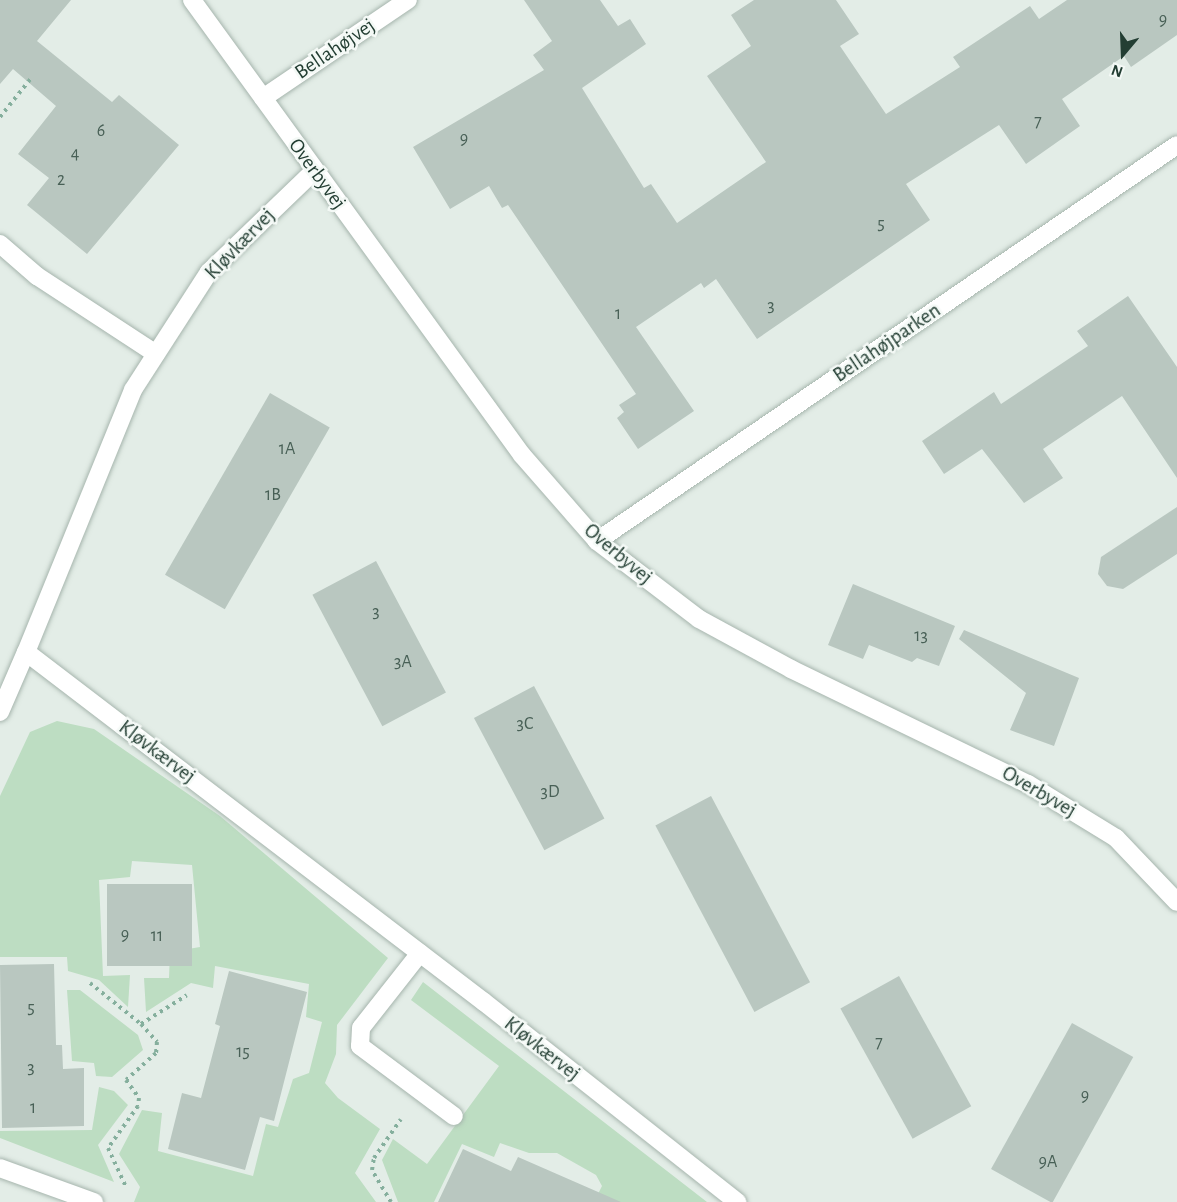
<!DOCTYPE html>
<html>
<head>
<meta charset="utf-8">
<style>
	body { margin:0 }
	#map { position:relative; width:1177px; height:1202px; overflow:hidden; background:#e3ede7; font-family:"Alegreya Sans",sans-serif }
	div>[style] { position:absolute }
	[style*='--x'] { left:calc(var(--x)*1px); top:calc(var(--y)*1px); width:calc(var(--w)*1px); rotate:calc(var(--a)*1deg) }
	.green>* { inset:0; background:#bdddc2 }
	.building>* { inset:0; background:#b9c7c0; transform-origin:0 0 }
	.path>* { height:4px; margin-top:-2px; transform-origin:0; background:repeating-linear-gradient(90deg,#85af9d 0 3px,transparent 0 7.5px) }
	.roads { filter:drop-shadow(0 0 2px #a6b5ad) drop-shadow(0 0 2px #a6b5ad) }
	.lane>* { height:18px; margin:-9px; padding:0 9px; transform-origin:9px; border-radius:9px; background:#fff }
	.street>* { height:18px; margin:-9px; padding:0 9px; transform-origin:9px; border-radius:9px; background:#fff }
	span { translate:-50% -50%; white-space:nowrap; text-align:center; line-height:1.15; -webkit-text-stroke:5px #f4f9f6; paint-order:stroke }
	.number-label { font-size:18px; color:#486056 }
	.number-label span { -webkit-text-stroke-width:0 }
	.street-label { font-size:21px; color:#233e33 }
	.north { position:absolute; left:1093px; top:24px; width:60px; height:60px; -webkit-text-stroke:4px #f4f9f6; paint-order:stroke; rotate:199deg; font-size:16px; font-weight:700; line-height:24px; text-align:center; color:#233e33 }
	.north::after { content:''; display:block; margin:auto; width:21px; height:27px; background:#233e33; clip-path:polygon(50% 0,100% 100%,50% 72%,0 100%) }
</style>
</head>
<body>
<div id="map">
	<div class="green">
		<i style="clip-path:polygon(57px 721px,94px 729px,220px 816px,388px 958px,337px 1025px,336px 1054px,325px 1083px,338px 1098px,380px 1129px,355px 1173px,376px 1202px,134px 1202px,140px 1187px,119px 1154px,142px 1110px,162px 1113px,158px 1151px,253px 1176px,266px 1124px,278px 1127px,293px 1079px,309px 1073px,322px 1022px,306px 1017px,309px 984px,215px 966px,213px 988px,191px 983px,146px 1012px,144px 978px,169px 978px,170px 952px,200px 947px,192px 865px,132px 861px,130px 877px,99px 880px,103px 976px,130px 975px,128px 1007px,99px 980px,68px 971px,67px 957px,0 957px,0 796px,30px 732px)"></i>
		<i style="clip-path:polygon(423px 982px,707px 1202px,594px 1202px,602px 1186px,596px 1175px,557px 1153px,529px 1153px,500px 1143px,494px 1157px,462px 1144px,434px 1202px,398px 1202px,382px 1160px,393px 1139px,427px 1164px,499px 1066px,411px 1000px)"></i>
		<i style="clip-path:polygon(67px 990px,80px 990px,138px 1035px,143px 1050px,112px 1077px,96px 1076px,94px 1063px,72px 1061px)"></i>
		<i style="clip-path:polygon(99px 1087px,114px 1091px,128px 1105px,98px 1145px,114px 1182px,0 1138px,0 1131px,92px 1130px)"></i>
	</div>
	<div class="building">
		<i style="clip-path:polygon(0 0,71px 0,37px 41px,112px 102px,119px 95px,179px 145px,87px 254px,27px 205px,49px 178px,18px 154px,56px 106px,13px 69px,0 84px)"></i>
		<i style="clip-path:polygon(524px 0,600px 0,618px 26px,630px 19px,646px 44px,582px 88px,644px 188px,651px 184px,677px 223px,766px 162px,707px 76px,751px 46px,731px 15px,754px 0,836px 0,859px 34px,840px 46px,886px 114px,960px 67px,953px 57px,1030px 6px,1039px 19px,1067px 0,1177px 0,1177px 35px,1131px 67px,1124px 56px,1062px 99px,1080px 126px,1026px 164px,999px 125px,906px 184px,930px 220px,757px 339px,716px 279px,704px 288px,701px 283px,636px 327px,694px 411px,638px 449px,617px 418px,624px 412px,619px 405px,636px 394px,508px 205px,502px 208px,489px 186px,450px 209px,413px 147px,544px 70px,533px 55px,552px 41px)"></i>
		<i style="clip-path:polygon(1128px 296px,1177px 367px,1177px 478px,1122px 396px,1043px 449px,1063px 478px,1024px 503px,982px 449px,944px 474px,922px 441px,994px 392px,1001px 404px,1088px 346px,1077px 331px)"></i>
		<i style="left:270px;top:393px;width:69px;height:210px;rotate:30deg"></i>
		<i style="clip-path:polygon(1177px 507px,1177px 554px,1123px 589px,1107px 586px,1098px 574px,1101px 557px)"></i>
		<i style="left:376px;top:561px;width:149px;height:72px;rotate:62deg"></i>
		<i style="clip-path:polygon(853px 584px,955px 626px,939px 666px,917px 658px,912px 662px,869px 645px,863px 659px,828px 645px)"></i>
		<i style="clip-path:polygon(964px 630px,1079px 678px,1054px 746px,1010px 730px,1026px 693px,959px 639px)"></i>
		<i style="left:534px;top:686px;width:150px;height:68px;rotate:62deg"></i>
		<i style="left:711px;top:796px;width:211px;height:63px;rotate:62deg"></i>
		<i style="left:107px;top:884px;width:85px;height:82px"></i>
		<i style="clip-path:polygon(54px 964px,56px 1045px,62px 1045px,63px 1069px,84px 1068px,84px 1126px,2px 1128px,0 965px)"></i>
		<i style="clip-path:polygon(229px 971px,307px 992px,274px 1121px,260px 1117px,245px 1170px,168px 1149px,182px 1093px,201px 1098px,220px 1026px,215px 1024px)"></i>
		<i style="left:899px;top:976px;width:149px;height:67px;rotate:61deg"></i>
		<i style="left:1072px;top:1023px;width:70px;height:167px;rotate:29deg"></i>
		<i style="clip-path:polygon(463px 1149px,511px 1171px,518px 1157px,621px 1202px,438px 1202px)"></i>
	</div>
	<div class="path">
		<i style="--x:0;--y:117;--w:51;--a:-51.3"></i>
		<i style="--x:90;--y:983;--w:65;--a:38.8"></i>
		<i style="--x:141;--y:1024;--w:24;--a:48"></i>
		<i style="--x:157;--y:1042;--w:11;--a:95"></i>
		<i style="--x:156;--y:1053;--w:40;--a:138"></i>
		<i style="--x:126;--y:1080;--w:22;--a:54"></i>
		<i style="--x:139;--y:1098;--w:8;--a:97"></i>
		<i style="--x:138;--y:1106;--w:52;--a:125.5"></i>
		<i style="--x:108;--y:1148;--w:43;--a:65.2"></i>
		<i style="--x:141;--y:1024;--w:54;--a:-32.2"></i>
		<i style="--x:391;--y:1202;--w:37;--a:-121"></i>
		<i style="--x:372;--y:1170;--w:12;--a:-81"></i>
		<i style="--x:374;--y:1158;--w:47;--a:-55.3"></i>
	</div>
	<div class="roads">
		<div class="lane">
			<i style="--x:420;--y:953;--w:95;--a:128.2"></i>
			<i style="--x:361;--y:1028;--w:18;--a:93"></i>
			<i style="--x:360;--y:1046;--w:117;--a:36.7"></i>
			<i style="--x:0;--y:1168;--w:100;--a:19.9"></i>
		</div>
		<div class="street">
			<i style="--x:192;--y:0;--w:562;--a:54.05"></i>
			<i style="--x:522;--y:455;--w:114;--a:48.9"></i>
			<i style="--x:597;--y:541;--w:128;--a:37.4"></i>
			<i style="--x:699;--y:619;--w:105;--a:28.5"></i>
			<i style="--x:791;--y:669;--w:263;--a:25.9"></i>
			<i style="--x:1028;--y:784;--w:103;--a:31.5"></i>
			<i style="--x:1116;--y:838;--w:88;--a:46.4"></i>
			<i style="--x:263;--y:98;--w:175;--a:-34.1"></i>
			<i style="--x:314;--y:171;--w:146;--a:136.1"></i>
			<i style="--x:209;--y:272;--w:140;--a:122.8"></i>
			<i style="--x:133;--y:390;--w:283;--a:112.2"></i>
			<i style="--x:26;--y:652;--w:576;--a:37.39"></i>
			<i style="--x:484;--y:1002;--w:323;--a:38.3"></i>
			<i style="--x:0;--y:244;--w:49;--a:40.9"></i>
			<i style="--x:37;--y:276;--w:142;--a:33.2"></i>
			<i style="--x:597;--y:541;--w:702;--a:-34.32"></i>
			<i style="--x:0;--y:712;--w:65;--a:-66.6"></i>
		</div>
	</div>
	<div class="number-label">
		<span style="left:1163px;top:20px">9</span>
		<span style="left:1038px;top:122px">7</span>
		<span style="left:101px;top:131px">6</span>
		<span style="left:464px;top:139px">9</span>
		<span style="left:75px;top:154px">4</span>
		<span style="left:61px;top:180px">2</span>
		<span style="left:881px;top:224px">5</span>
		<span style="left:771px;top:306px">3</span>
		<span style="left:618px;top:314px">1</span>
		<span style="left:287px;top:449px">1A</span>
		<span style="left:273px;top:495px">1B</span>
		<span style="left:376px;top:612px">3</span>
		<span style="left:921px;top:636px">13</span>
		<span style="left:403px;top:662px">3A</span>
		<span style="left:525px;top:724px">3C</span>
		<span style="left:550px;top:792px">3D</span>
		<span style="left:125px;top:935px">9</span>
		<span style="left:157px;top:936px">11</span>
		<span style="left:31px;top:1008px">5</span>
		<span style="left:879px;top:1043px">7</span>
		<span style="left:243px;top:1052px">15</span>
		<span style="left:31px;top:1068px">3</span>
		<span style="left:1085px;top:1096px">9</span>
		<span style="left:33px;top:1108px">1</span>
		<span style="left:1048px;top:1162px">9A</span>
	</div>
	<div class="street-label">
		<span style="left:335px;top:49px;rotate:-34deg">Bellahøjvej</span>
		<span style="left:317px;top:174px;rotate:54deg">Overbyvej</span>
		<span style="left:240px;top:244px;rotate:-46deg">Kløvkærvej</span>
		<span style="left:887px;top:343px;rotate:-34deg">Bellahøjparken</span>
		<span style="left:618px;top:554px;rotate:40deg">Overbyvej</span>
		<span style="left:157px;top:752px;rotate:37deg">Kløvkærvej</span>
		<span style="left:1039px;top:792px;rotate:30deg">Overbyvej</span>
		<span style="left:542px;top:1049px;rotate:38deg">Kløvkærvej</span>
	</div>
	<div class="north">N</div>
</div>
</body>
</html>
